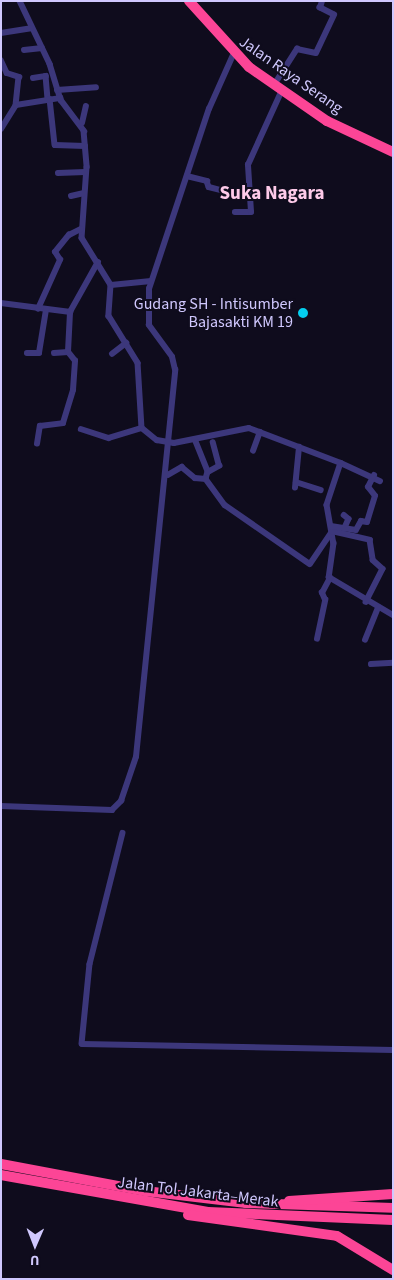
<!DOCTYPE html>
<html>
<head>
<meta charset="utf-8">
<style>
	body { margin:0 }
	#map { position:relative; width:394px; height:1280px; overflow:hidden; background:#0f0c1d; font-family:"Source Sans 3",sans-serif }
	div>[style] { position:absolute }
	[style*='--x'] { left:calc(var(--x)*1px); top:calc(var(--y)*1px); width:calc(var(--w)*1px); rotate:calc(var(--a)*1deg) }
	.street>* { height:5.5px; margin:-2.75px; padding:0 2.75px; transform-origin:2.75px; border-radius:2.75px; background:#3c377b }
	.highway>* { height:10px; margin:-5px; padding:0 5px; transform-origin:5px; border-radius:5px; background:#fc4596 }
	.dots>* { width:14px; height:14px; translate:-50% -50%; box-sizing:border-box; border:2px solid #0f0c1d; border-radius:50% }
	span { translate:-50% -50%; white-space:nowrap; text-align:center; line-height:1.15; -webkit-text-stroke:4px #0f0c1d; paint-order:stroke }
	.street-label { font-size:16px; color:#d0c8fe }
	.poi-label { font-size:16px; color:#d0c8fe }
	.right { translate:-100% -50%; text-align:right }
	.quarter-label { font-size:19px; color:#fecae9; font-weight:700 }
	.frame { position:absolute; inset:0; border:2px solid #d0c8fe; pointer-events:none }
	.north { position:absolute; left:10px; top:1220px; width:50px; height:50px; -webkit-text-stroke:4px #0f0c1d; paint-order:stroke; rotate:181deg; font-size:14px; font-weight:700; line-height:20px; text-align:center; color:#d0c8fe }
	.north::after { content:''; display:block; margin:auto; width:18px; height:22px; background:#d0c8fe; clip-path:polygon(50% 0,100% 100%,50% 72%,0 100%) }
</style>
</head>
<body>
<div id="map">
	<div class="street">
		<i style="--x:20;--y:1;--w:70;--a:64.5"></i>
		<i style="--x:50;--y:64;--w:38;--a:73"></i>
		<i style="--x:61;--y:100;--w:39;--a:53"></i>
		<i style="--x:84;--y:131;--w:36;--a:85"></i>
		<i style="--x:87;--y:167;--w:71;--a:94"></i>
		<i style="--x:82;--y:238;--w:55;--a:58.3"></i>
		<i style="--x:111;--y:285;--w:31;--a:94"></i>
		<i style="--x:109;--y:316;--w:55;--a:58.3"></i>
		<i style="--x:138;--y:363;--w:65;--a:86.5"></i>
		<i style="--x:142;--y:428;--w:19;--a:39"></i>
		<i style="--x:157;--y:440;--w:17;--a:10"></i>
		<i style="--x:174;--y:443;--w:76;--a:-11.3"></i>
		<i style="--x:249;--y:428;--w:98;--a:20.8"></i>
		<i style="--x:341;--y:463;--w:44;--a:108.4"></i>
		<i style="--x:327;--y:505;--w:39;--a:80"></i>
		<i style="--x:334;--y:543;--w:34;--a:98"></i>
		<i style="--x:329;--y:577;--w:74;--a:30.7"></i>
		<i style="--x:1;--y:33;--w:30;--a:-9"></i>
		<i style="--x:24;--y:50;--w:18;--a:-6"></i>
		<i style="--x:1;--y:60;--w:14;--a:65"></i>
		<i style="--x:7;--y:73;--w:13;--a:18"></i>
		<i style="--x:19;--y:77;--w:28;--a:96"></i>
		<i style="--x:33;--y:78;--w:13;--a:-9"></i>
		<i style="--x:46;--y:76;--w:24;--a:85"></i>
		<i style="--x:274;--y:85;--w:43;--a:-57.4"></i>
		<i style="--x:297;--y:49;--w:19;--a:12"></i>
		<i style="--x:316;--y:53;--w:42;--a:-64.7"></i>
		<i style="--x:334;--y:15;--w:16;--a:-153"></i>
		<i style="--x:320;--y:8;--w:7;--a:-74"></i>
		<i style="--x:57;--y:90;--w:39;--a:-4"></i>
		<i style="--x:50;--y:99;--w:46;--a:83.8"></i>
		<i style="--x:55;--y:145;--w:30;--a:2"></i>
		<i style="--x:82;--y:123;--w:17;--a:-77"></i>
		<i style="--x:1;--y:129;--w:28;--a:-58"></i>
		<i style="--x:16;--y:105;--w:45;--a:-9"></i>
		<i style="--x:58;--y:173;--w:27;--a:-2"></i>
		<i style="--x:187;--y:176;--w:21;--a:14"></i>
		<i style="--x:207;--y:181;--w:6;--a:72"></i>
		<i style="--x:209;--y:187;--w:11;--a:15"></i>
		<i style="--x:71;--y:196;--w:13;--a:-13"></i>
		<i style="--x:235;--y:212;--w:16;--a:0"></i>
		<i style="--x:251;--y:212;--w:47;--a:-93.7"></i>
		<i style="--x:248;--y:165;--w:82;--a:-65.6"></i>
		<i style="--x:111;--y:285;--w:40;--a:-5.7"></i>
		<i style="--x:1;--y:303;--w:70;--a:7.4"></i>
		<i style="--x:70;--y:312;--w:57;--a:-60.8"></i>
		<i style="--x:38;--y:309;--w:54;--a:-65.8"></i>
		<i style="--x:60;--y:260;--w:9;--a:-122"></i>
		<i style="--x:55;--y:252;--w:22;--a:-51"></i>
		<i style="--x:69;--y:235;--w:13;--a:-27"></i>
		<i style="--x:27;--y:353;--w:12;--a:0"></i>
		<i style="--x:39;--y:353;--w:44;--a:-80.8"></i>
		<i style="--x:54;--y:353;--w:14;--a:-4"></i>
		<i style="--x:112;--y:354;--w:18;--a:-38"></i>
		<i style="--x:81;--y:429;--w:29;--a:18"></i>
		<i style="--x:109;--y:438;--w:34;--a:-17"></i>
		<i style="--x:195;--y:439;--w:35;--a:68"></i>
		<i style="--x:208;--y:472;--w:7;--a:106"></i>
		<i style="--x:206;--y:479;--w:32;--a:54"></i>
		<i style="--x:225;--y:505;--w:103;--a:34.8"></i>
		<i style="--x:310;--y:564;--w:40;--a:-56"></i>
		<i style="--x:332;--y:531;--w:39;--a:13"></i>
		<i style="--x:370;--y:540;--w:20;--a:81"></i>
		<i style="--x:373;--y:560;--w:13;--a:42"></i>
		<i style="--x:383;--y:569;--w:37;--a:117"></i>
		<i style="--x:37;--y:444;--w:18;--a:-81"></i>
		<i style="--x:40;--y:426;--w:23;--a:-7"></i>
		<i style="--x:63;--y:423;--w:34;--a:-73"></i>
		<i style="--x:73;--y:390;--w:29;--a:-86"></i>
		<i style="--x:75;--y:361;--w:11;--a:-128"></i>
		<i style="--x:68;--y:352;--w:40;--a:-87.1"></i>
		<i style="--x:253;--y:451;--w:20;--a:-70"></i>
		<i style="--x:341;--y:463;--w:43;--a:24.8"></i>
		<i style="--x:208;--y:472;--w:13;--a:-29"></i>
		<i style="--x:219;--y:466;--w:24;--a:-105"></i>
		<i style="--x:168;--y:475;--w:16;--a:-30"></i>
		<i style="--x:182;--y:467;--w:17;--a:40"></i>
		<i style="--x:195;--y:478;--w:11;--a:5"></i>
		<i style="--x:296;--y:482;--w:26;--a:18"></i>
		<i style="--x:295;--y:488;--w:41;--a:-84.4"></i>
		<i style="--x:344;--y:515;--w:6;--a:39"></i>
		<i style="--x:349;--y:519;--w:10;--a:114"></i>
		<i style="--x:331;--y:526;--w:25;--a:9"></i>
		<i style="--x:356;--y:530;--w:10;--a:-61"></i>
		<i style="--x:361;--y:521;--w:6;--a:9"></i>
		<i style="--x:367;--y:522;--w:27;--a:-73"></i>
		<i style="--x:375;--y:496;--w:11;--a:-128"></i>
		<i style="--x:368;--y:487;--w:13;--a:-63"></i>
		<i style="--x:317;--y:639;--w:40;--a:-78"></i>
		<i style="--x:325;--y:600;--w:8;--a:-113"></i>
		<i style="--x:322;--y:593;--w:17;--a:-62"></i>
		<i style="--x:365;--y:640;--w:35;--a:-68"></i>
		<i style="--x:371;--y:664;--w:22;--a:-3"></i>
		<i style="--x:1;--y:806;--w:111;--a:2.1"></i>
		<i style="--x:112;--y:810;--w:13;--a:-45"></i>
		<i style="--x:121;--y:801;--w:46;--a:-71.2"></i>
		<i style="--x:136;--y:757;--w:389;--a:-84.2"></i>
		<i style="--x:175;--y:370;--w:13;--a:-103"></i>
		<i style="--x:172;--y:357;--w:39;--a:-126"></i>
		<i style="--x:149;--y:325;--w:36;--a:-90"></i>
		<i style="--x:149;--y:289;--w:190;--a:-71.6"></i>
		<i style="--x:209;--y:109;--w:59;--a:-66"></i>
		<i style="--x:123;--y:833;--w:135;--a:104.1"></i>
		<i style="--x:90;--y:964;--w:80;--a:95.7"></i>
		<i style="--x:82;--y:1044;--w:311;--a:1.1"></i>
	</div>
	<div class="highway">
		<i style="--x:189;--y:1;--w:89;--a:47.7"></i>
		<i style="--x:249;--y:67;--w:95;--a:34.7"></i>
		<i style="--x:327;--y:121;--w:73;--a:25.2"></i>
		<i style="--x:1;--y:1164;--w:147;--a:10.6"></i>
		<i style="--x:145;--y:1191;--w:102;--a:6.8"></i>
		<i style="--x:246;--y:1203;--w:147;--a:1.9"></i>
		<i style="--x:1;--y:1175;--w:210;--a:10.1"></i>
		<i style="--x:208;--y:1212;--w:185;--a:2.5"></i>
		<i style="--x:289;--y:1201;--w:104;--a:-3.9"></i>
		<i style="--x:188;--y:1215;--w:150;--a:8"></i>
		<i style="--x:337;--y:1236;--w:66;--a:31.3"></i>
	</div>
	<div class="dots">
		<i style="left:303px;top:313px;background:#04ceef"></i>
	</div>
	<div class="street-label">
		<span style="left:291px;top:75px;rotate:35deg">Jalan Raya Serang</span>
		<span style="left:198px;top:1192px;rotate:7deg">Jalan Tol Jakarta–Merak</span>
	</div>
	<div class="poi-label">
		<span class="right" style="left:293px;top:313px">Gudang SH - Intisumber<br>Bajasakti KM 19</span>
	</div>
	<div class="quarter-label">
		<span style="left:272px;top:194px">Suka Nagara</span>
	</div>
	<div class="frame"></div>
	<div class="north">U</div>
</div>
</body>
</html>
